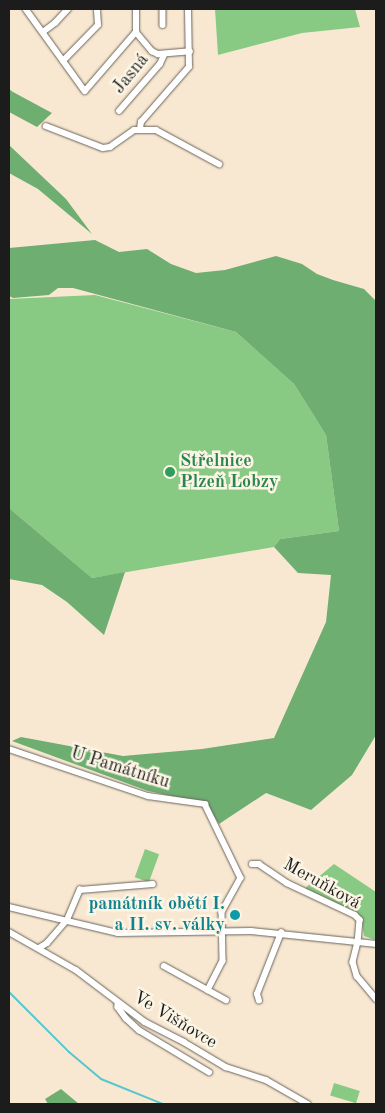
<!DOCTYPE html>
<html>
<head>
<meta charset="utf-8">
<style>
	body { margin:0 }
	#map { position:relative; width:385px; height:1113px; overflow:hidden; background:#f8e8d1; font-family:"Old Standard TT",serif }
	div>[style] { position:absolute }
	[style*='--x'] { left:calc(var(--x)*1px); top:calc(var(--y)*1px); width:calc(var(--w)*1px); rotate:calc(var(--a)*1deg) }
	.green>* { inset:0; background:#88ca83; transform-origin:0 0 }
	.forest>* { inset:0; background:#6eae71 }
	.stream>* { height:2px; margin:-1px; padding:0 1px; transform-origin:1px; border-radius:1px; background:#58c6ce }
	.roads { filter:drop-shadow(0 0 1px #69635b) drop-shadow(0 0 1px #69635b) }
	.minor>* { height:5.5px; margin:-2.75px; padding:0 2.75px; transform-origin:2.75px; border-radius:2.75px; background:#fff }
	.dots>* { width:14px; height:14px; translate:-50% -50%; box-sizing:border-box; border:2px solid #fcf5e5; border-radius:50% }
	span { translate:-50% -50%; white-space:nowrap; text-align:center; line-height:1.15; -webkit-text-stroke:5px #fcf5e5; paint-order:stroke }
	.street-label { font-size:18px; color:#1c1c1c }
	.leisure-label { font-size:18px; color:#27864d; font-weight:700 }
	.left { translate:0 -50%; text-align:left }
	.culture-label { font-size:18px; color:#0d838f; font-weight:700 }
	.right { translate:-100% -50%; text-align:right }
	.frame { position:absolute; inset:0; border:10px solid #1c1c1c; pointer-events:none }
</style>
</head>
<body>
<div id="map">
	<div class="green">
		<i style="clip-path:polygon(215px 9px,355px 9px,360px 27px,302px 33px,218px 55px)"></i>
		<i style="clip-path:polygon(95px 295px,236px 332px,294px 384px,326px 435px,339px 531px,280px 539px,274px 547px,92px 578px,9px 508px,9px 299px)"></i>
		<i style="left:145px;top:849px;width:15px;height:30px;rotate:20deg"></i>
		<i style="clip-path:polygon(334px 864px,376px 892px,376px 940px,364px 936px,361px 917px,355px 911px,304px 889px)"></i>
		<i style="left:334px;top:1083px;width:27px;height:13px;rotate:17deg"></i>
	</div>
	<div class="forest">
		<i style="clip-path:polygon(9px 89px,13px 92px,52px 113px,37px 127px,9px 112px)"></i>
		<i style="clip-path:polygon(9px 145px,66px 199px,92px 234px,38px 189px,9px 173px)"></i>
		<i style="clip-path:polygon(95px 240px,119px 252px,147px 249px,171px 264px,196px 273px,225px 270px,276px 256px,302px 264px,317px 274px,333px 280px,364px 289px,376px 301px,376px 735px,352px 775px,311px 810px,266px 793px,219px 824px,206px 803px,148px 791px,12px 741px,21px 737px,123px 756px,202px 749px,274px 738px,326px 622px,331px 575px,298px 573px,274px 547px,280px 539px,339px 531px,326px 435px,294px 384px,236px 332px,73px 288px,58px 288px,49px 295px,13px 298px,9px 296px,9px 248px)"></i>
		<i style="clip-path:polygon(9px 508px,92px 578px,125px 572px,104px 635px,67px 602px,42px 585px,9px 579px)"></i>
		<i style="clip-path:polygon(61px 1089px,79px 1104px,48px 1104px,45px 1099px)"></i>
	</div>
	<div class="stream">
		<i style="--x:9;--y:992;--w:85;--a:45"></i>
		<i style="--x:69;--y:1052;--w:42;--a:40.2"></i>
		<i style="--x:101;--y:1079;--w:67;--a:22"></i>
	</div>
	<div class="roads">
		<div class="minor">
			<i style="--x:26;--y:9;--w:101;--a:54.3"></i>
			<i style="--x:85;--y:91;--w:78;--a:-49.2"></i>
			<i style="--x:136;--y:32;--w:23;--a:-90"></i>
			<i style="--x:163;--y:9;--w:16;--a:90"></i>
			<i style="--x:43;--y:32;--w:15;--a:-37"></i>
			<i style="--x:55;--y:23;--w:19;--a:-47"></i>
			<i style="--x:136;--y:32;--w:25;--a:50"></i>
			<i style="--x:152;--y:51;--w:7;--a:27"></i>
			<i style="--x:158;--y:54;--w:32;--a:-5"></i>
			<i style="--x:63;--y:61;--w:50;--a:-45.8"></i>
			<i style="--x:98;--y:25;--w:16;--a:-94"></i>
			<i style="--x:119;--y:111;--w:62;--a:-48.9"></i>
			<i style="--x:160;--y:64;--w:10;--a:-66"></i>
			<i style="--x:46;--y:126;--w:61;--a:21.1"></i>
			<i style="--x:103;--y:148;--w:7;--a:-8"></i>
			<i style="--x:110;--y:147;--w:29;--a:-35"></i>
			<i style="--x:134;--y:130;--w:22;--a:0"></i>
			<i style="--x:156;--y:130;--w:72;--a:28.4"></i>
			<i style="--x:140;--y:129;--w:7;--a:-82"></i>
			<i style="--x:141;--y:122;--w:73;--a:-48.9"></i>
			<i style="--x:189;--y:67;--w:58;--a:-91"></i>
			<i style="--x:9;--y:749;--w:147;--a:18.7"></i>
			<i style="--x:148;--y:796;--w:58;--a:8"></i>
			<i style="--x:205;--y:804;--w:82;--a:64.1"></i>
			<i style="--x:241;--y:878;--w:39;--a:119"></i>
			<i style="--x:222;--y:912;--w:49;--a:88.8"></i>
			<i style="--x:223;--y:961;--w:33;--a:117"></i>
			<i style="--x:252;--y:864;--w:7;--a:0"></i>
			<i style="--x:259;--y:864;--w:34;--a:34"></i>
			<i style="--x:287;--y:883;--w:75;--a:25.2"></i>
			<i style="--x:355;--y:915;--w:7;--a:45"></i>
			<i style="--x:360;--y:920;--w:22;--a:95"></i>
			<i style="--x:358;--y:942;--w:21;--a:104"></i>
			<i style="--x:353;--y:962;--w:15;--a:74"></i>
			<i style="--x:357;--y:976;--w:30;--a:50"></i>
			<i style="--x:9;--y:907;--w:112;--a:13.4"></i>
			<i style="--x:118;--y:933;--w:133;--a:-0.9"></i>
			<i style="--x:251;--y:931;--w:126;--a:5.9"></i>
			<i style="--x:9;--y:932;--w:77;--a:29.6"></i>
			<i style="--x:76;--y:970;--w:86;--a:37"></i>
			<i style="--x:145;--y:1022;--w:44;--a:27.1"></i>
			<i style="--x:184;--y:1042;--w:49;--a:30.8"></i>
			<i style="--x:226;--y:1067;--w:42;--a:18"></i>
			<i style="--x:266;--y:1080;--w:48;--a:29.7"></i>
			<i style="--x:39;--y:948;--w:9;--a:-32"></i>
			<i style="--x:47;--y:943;--w:30;--a:-49"></i>
			<i style="--x:67;--y:920;--w:33;--a:-67"></i>
			<i style="--x:80;--y:890;--w:73;--a:-4.7"></i>
			<i style="--x:164;--y:966;--w:71;--a:28.7"></i>
			<i style="--x:259;--y:1001;--w:7;--a:-106"></i>
			<i style="--x:257;--y:994;--w:66;--a:-68.5"></i>
			<i style="--x:118;--y:1004;--w:3;--a:90"></i>
			<i style="--x:118;--y:1007;--w:14;--a:54"></i>
			<i style="--x:126;--y:1018;--w:18;--a:43"></i>
			<i style="--x:139;--y:1030;--w:82;--a:31"></i>
		</div>
	</div>
	<div class="dots">
		<i style="left:170px;top:472px;background:#2e9e5b"></i>
		<i style="left:235px;top:915px;background:#0f9aa8"></i>
	</div>
	<div class="street-label">
		<span style="left:131px;top:74px;rotate:-51deg">Jasná</span>
		<span style="left:120px;top:768px;rotate:17deg">U Památníku</span>
		<span style="left:322px;top:884px;rotate:29deg">Meruňková</span>
		<span style="left:175px;top:1020px;rotate:31deg">Ve Višňovce</span>
	</div>
	<div class="leisure-label">
		<span class="left" style="left:180px;top:472px">Střelnice<br>Plzeň Lobzy</span>
	</div>
	<div class="culture-label">
		<span class="right" style="left:225px;top:915px">památník obětí I.<br>a II. sv. války</span>
	</div>
	<div class="frame"></div>
</div>
</body>
</html>
